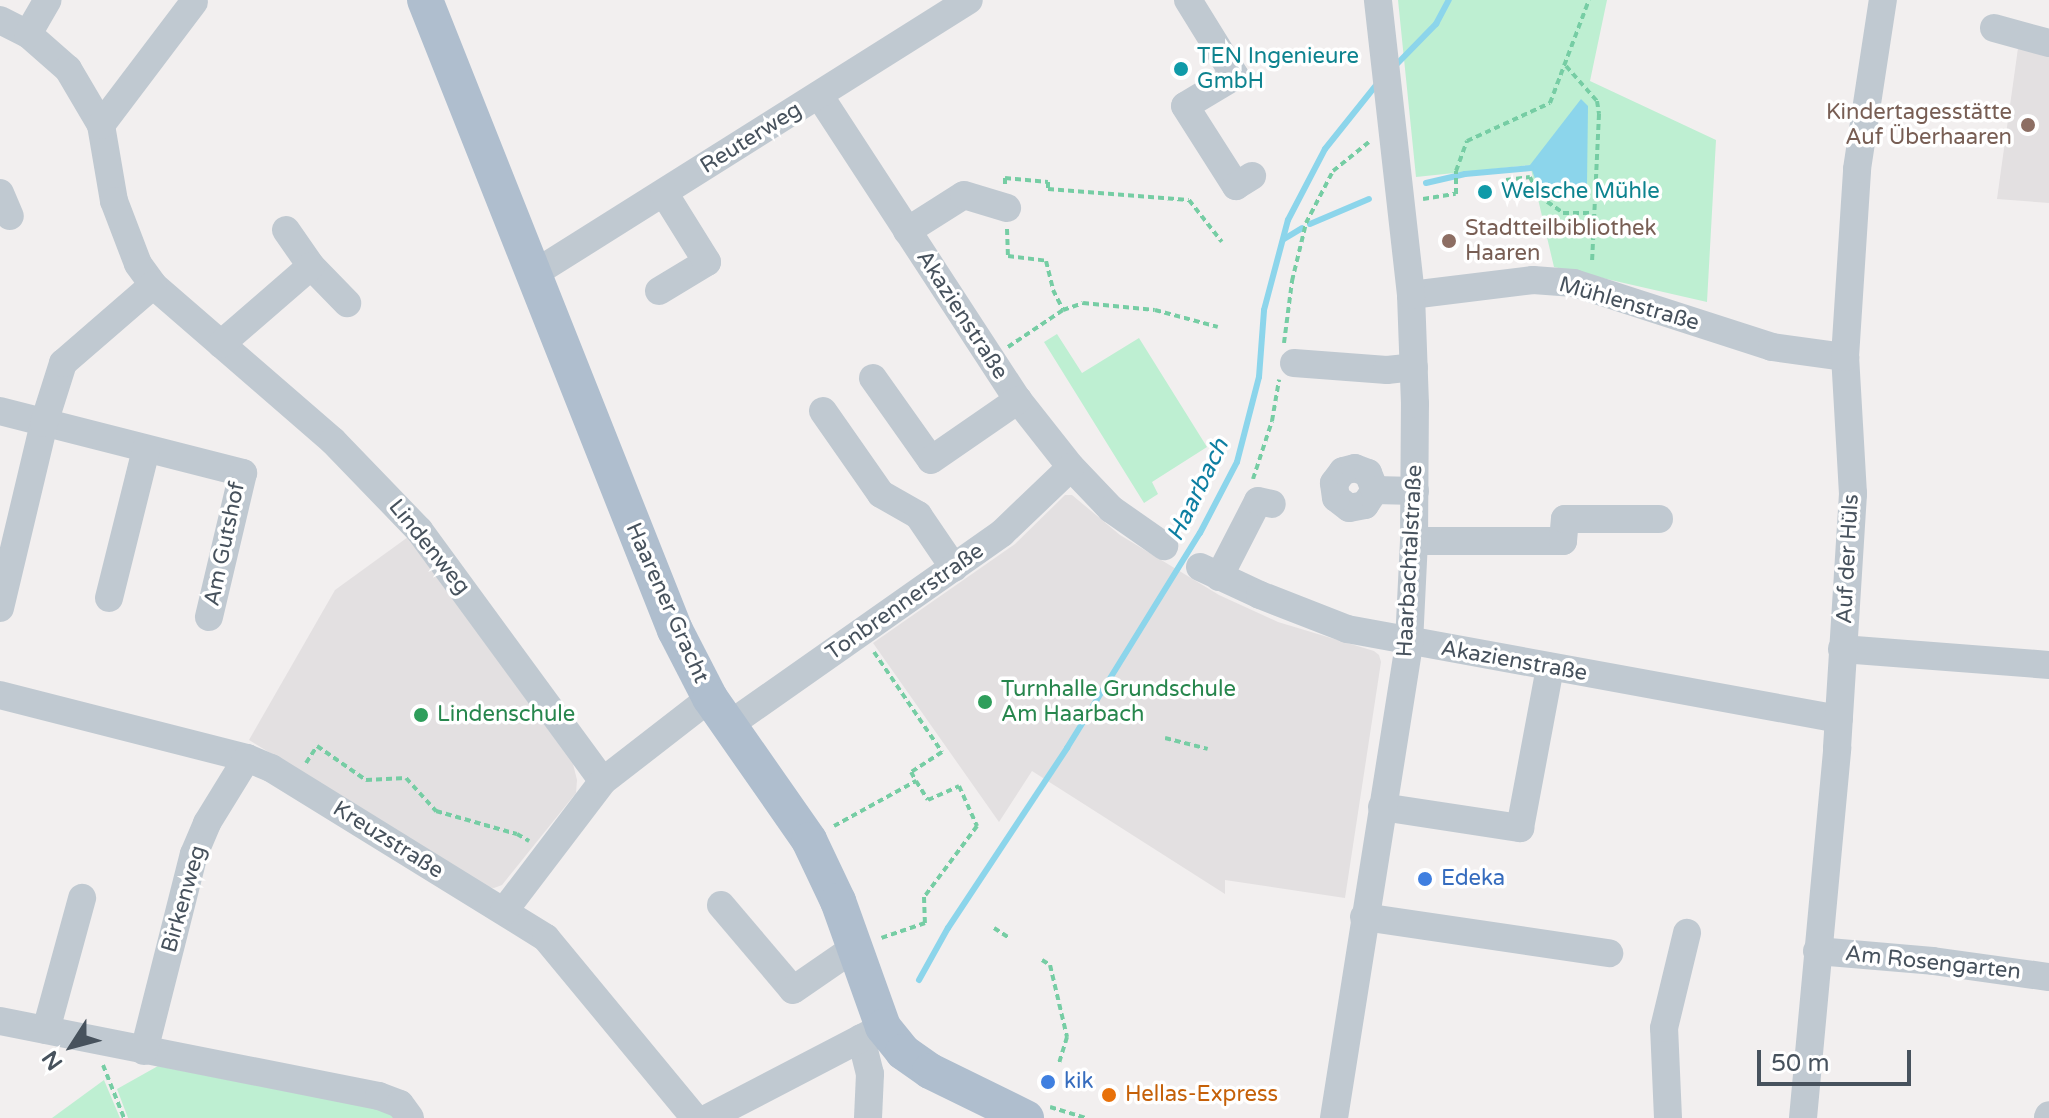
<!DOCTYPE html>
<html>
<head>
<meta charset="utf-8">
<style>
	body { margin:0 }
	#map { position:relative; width:2049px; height:1118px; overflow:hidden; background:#f2efef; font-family:"Varela Round",sans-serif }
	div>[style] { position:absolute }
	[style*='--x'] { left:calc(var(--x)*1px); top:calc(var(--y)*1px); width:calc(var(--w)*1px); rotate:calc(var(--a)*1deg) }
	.education>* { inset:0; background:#e3e0e1 }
	.green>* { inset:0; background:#beefd2 }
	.water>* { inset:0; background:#8cd5eb }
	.stream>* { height:6px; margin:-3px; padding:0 3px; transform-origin:3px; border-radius:3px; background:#8cd5eb }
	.path>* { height:4px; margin-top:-2px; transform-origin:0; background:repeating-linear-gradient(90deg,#76cda4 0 6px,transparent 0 10px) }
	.minor>* { height:28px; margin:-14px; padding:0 14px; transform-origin:14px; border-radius:14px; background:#c0c9d1 }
	.major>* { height:36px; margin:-18px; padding:0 18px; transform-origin:18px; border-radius:18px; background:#afbece }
	.dots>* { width:22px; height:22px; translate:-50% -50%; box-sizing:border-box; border:4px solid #fff; border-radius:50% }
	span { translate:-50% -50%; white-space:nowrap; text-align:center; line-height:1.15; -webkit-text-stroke:7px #fff; paint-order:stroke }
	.culture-label { font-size:22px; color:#0d838f }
	.left { translate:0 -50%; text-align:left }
	.education-label { font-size:22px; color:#785e54 }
	.right { translate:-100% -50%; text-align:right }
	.street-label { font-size:22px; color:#47525d }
	.leisure-label { font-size:22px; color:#27864d }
	.shop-label { font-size:22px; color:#366cbe }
	.food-label { font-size:22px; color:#c56008 }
	.water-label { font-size:24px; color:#0d7fa2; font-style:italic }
	.north { position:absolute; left:32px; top:1006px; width:80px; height:80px; -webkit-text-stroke:6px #fff; paint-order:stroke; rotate:234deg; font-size:22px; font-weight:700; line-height:32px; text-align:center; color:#47525d }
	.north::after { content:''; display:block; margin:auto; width:28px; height:36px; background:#47525d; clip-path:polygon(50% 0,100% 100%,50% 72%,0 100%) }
	.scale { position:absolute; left:1757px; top:1050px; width:154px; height:36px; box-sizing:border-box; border:4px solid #47525d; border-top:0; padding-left:10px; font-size:24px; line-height:28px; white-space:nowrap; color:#47525d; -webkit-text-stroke:6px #fff; paint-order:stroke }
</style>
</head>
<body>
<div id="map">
	<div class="education">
		<i style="clip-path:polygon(2019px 41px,2049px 50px,2049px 203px,1997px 199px)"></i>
		<i style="clip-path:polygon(1065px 495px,1072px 495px,1120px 535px,1219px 595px,1278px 622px,1374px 651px,1379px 655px,1381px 662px,1345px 898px,1225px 880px,1225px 894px,1032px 771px,999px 822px,873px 643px,1015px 544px)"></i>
		<i style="clip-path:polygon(408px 537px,573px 764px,577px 780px,576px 793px,502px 885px,494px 888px,486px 887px,249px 740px,335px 590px)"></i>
	</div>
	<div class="green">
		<i style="clip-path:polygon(1398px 0,1607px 0,1590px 81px,1716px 140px,1707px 302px,1554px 267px,1530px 165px,1416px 177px)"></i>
		<i style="clip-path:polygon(1057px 334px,1082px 373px,1139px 338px,1207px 447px,1152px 482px,1158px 494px,1144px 503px,1044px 342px)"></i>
		<i style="clip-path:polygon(158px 1066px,382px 1110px,397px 1118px,128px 1118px,117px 1089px)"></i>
		<i style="clip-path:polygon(104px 1080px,120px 1118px,52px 1118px)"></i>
	</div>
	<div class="water">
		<i style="clip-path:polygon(1581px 99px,1588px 106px,1587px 185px,1578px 195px,1547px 198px,1539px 189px,1530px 165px)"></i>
	</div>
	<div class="stream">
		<i style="--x:1393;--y:68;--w:62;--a:-45.7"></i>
		<i style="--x:1436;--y:24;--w:27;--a:-62"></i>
		<i style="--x:1426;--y:183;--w:40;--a:-13"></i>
		<i style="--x:1465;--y:174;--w:66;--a:-5.2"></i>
		<i style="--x:1310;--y:224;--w:64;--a:-23"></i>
		<i style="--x:1284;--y:239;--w:21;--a:-31"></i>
		<i style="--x:919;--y:980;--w:60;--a:-60.9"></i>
		<i style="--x:948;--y:928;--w:216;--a:-56.5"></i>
		<i style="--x:1067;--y:748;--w:253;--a:-58.3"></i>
		<i style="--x:1200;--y:533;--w:80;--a:-62.5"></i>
		<i style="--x:1237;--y:462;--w:88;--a:-75.5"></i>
		<i style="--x:1259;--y:377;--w:67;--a:-85.7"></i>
		<i style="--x:1264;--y:310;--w:93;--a:-75.1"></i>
		<i style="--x:1288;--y:220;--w:80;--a:-62.5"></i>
		<i style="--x:1325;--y:149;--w:83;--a:-51.3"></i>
	</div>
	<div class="path">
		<i style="--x:1566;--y:66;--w:47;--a:48.5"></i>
		<i style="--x:1597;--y:101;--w:13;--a:81"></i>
		<i style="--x:1599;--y:114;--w:149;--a:92.7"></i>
		<i style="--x:1506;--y:180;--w:24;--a:-7"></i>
		<i style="--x:1530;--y:177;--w:21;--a:65"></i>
		<i style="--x:1539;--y:196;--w:29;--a:35"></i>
		<i style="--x:1563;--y:213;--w:30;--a:0"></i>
		<i style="--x:1005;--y:184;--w:6;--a:-90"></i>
		<i style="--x:1005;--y:178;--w:43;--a:5.3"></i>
		<i style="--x:1048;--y:182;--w:7;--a:90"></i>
		<i style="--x:1048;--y:189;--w:141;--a:4.5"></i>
		<i style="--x:1189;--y:200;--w:53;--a:51.8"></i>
		<i style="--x:1423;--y:199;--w:33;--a:-9"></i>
		<i style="--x:1456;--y:194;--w:23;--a:-90"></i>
		<i style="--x:1456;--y:171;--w:32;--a:-70"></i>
		<i style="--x:1467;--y:141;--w:91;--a:-24.6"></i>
		<i style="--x:1550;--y:103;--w:110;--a:-69.3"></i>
		<i style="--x:1007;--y:229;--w:27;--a:88"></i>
		<i style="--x:1008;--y:256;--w:38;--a:7"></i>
		<i style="--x:1046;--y:261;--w:30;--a:76"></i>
		<i style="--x:1053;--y:290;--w:22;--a:63"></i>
		<i style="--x:1284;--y:343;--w:63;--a:-82.6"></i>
		<i style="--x:1292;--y:281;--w:60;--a:-76.4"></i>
		<i style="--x:1306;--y:223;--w:59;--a:-62.6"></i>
		<i style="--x:1333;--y:171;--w:46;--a:-38.9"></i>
		<i style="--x:1008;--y:347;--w:66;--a:-33.9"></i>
		<i style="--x:1063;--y:310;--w:21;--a:-19"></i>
		<i style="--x:1083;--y:303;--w:72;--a:5.6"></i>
		<i style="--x:1155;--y:310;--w:65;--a:15.1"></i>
		<i style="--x:1253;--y:479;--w:61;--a:-71.9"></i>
		<i style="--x:1272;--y:421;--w:42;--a:-80.3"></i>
		<i style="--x:874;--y:652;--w:121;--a:55.8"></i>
		<i style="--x:942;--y:752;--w:37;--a:147"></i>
		<i style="--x:911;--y:772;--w:10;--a:61"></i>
		<i style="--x:916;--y:781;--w:22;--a:58"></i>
		<i style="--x:928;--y:800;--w:34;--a:-24"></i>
		<i style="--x:959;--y:786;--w:44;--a:65.8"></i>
		<i style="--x:977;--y:826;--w:89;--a:126.7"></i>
		<i style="--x:924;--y:897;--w:26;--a:88"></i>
		<i style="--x:925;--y:923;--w:46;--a:161.2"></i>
		<i style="--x:1165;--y:738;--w:44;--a:14.3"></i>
		<i style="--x:306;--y:763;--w:20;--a:-57"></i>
		<i style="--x:317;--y:746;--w:60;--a:34.8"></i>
		<i style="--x:366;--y:780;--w:40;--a:-2.9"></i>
		<i style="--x:406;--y:778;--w:45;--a:47.7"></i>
		<i style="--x:436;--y:811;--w:84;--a:15.9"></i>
		<i style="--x:517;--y:834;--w:14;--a:30"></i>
		<i style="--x:834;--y:826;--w:94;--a:-28.8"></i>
		<i style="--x:994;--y:928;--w:17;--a:33"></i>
		<i style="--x:1042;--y:960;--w:9;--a:32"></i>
		<i style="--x:1050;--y:965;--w:74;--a:76.7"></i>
		<i style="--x:1067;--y:1037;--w:28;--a:107"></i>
		<i style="--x:103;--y:1065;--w:57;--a:68.4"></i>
		<i style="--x:1050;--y:1107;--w:38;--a:17"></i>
	</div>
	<div class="minor">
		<i style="--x:1188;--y:0;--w:89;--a:58.3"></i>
		<i style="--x:1235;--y:76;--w:58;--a:149"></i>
		<i style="--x:1185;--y:106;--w:95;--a:57.5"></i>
		<i style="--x:1236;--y:186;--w:19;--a:-32"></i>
		<i style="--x:0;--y:20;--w:31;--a:27"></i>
		<i style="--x:28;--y:34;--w:53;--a:41.2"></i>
		<i style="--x:68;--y:69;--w:65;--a:59.5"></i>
		<i style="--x:101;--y:125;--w:77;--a:80.3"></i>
		<i style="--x:114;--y:201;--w:67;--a:69.1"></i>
		<i style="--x:138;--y:264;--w:26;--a:54"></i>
		<i style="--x:153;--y:285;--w:238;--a:40.9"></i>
		<i style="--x:333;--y:441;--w:124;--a:46"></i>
		<i style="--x:419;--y:530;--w:311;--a:53.8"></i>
		<i style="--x:1994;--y:28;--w:57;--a:15.3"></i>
		<i style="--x:28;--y:34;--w:39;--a:-60"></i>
		<i style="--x:819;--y:95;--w:364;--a:56.9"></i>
		<i style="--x:1018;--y:400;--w:85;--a:51.7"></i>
		<i style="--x:1071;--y:467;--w:58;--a:46.4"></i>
		<i style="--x:1111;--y:509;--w:65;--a:34.9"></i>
		<i style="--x:101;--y:125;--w:154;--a:-52.9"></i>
		<i style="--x:0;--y:193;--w:25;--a:67"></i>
		<i style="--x:286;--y:230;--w:44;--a:55.2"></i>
		<i style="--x:311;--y:266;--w:52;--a:45.8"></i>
		<i style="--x:907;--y:231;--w:67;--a:-32.3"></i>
		<i style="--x:964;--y:195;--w:45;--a:16.8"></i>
		<i style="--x:532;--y:275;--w:516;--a:-32.18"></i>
		<i style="--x:659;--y:291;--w:56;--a:-31.1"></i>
		<i style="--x:707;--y:262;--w:81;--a:-121.9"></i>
		<i style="--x:1411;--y:295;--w:123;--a:-7"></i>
		<i style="--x:1533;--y:280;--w:41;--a:4.2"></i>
		<i style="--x:1574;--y:283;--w:208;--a:17.9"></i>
		<i style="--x:1772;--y:347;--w:74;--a:7.8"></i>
		<i style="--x:221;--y:344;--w:119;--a:-40.9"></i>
		<i style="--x:1294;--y:363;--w:93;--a:4.3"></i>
		<i style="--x:1387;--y:370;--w:27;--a:-6"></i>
		<i style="--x:873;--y:378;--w:100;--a:54.7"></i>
		<i style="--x:931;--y:460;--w:106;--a:-34.6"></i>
		<i style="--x:0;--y:411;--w:251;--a:14.3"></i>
		<i style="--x:243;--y:473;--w:148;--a:103.3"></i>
		<i style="--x:823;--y:411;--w:101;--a:55.1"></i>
		<i style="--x:881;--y:494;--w:43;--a:29.6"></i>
		<i style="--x:918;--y:515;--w:64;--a:55.8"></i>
		<i style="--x:1375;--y:490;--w:18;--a:124"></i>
		<i style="--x:1365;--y:505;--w:16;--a:169"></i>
		<i style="--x:1349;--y:508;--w:16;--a:-142"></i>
		<i style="--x:1336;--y:498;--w:15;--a:-98"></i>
		<i style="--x:1334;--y:483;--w:15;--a:-53"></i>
		<i style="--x:1343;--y:471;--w:12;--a:-14"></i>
		<i style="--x:1355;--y:468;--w:14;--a:21"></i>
		<i style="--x:1368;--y:473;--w:18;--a:68"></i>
		<i style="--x:1375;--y:490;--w:40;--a:1.4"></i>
		<i style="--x:1414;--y:541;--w:149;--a:0"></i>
		<i style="--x:1563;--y:541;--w:22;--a:-85"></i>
		<i style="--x:1565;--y:519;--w:94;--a:0"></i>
		<i style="--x:1200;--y:567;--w:66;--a:25"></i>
		<i style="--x:1260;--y:595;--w:93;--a:21.3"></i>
		<i style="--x:1347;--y:629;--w:500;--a:10.37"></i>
		<i style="--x:1219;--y:577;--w:85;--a:-62.8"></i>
		<i style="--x:1258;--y:501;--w:14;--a:12"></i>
		<i style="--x:109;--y:598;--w:153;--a:-76"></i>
		<i style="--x:0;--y:608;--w:190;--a:-76.6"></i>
		<i style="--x:44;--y:423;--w:63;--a:-72.4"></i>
		<i style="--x:63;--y:363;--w:119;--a:-40.9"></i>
		<i style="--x:1842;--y:649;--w:208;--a:4.4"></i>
		<i style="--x:0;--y:695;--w:255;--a:14.3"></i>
		<i style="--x:247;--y:758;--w:26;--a:23"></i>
		<i style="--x:271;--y:768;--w:323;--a:31.7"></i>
		<i style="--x:546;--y:938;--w:234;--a:50.4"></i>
		<i style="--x:729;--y:725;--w:334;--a:-35.1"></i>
		<i style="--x:1002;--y:533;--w:95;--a:-43.7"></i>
		<i style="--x:1382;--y:807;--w:140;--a:8.7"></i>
		<i style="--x:1520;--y:828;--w:164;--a:-79.4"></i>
		<i style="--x:721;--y:905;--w:111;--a:49.7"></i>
		<i style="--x:793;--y:990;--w:74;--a:-34.5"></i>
		<i style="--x:504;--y:911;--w:163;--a:-52.7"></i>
		<i style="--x:603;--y:781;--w:135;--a:-37.8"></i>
		<i style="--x:1364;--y:917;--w:248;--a:8.4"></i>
		<i style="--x:1817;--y:951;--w:116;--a:4.9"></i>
		<i style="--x:1933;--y:961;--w:117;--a:7.9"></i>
		<i style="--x:0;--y:1021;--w:386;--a:11.2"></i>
		<i style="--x:379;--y:1096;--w:22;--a:21"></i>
		<i style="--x:400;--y:1104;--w:17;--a:54"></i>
		<i style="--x:46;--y:1030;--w:137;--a:-74.7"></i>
		<i style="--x:861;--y:1038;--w:37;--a:76"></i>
		<i style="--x:870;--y:1074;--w:44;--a:92.6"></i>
		<i style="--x:144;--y:1051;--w:203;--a:-75.8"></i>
		<i style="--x:194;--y:854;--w:34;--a:-67"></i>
		<i style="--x:207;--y:823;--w:76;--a:-58.4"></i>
		<i style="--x:2048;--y:1117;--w:2;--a:-63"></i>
		<i style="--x:708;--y:1118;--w:197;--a:-27.5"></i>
		<i style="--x:1334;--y:1118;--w:481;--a:-81"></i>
		<i style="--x:1409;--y:643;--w:102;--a:-87.2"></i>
		<i style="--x:1414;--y:541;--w:137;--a:-89.6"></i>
		<i style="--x:1415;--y:404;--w:109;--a:-92.1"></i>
		<i style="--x:1411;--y:295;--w:297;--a:-96.4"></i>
		<i style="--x:1668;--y:1118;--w:90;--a:-92.5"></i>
		<i style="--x:1664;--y:1028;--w:98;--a:-76.4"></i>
		<i style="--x:1803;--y:1118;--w:372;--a:-84.7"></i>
		<i style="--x:1837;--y:748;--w:255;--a:-86.4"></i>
		<i style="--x:1853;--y:494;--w:137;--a:-93.3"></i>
		<i style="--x:1845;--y:357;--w:188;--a:-86.3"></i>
		<i style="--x:1857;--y:169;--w:171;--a:-81.3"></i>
	</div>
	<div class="major">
		<i style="--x:425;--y:0;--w:678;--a:68.36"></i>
		<i style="--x:675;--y:630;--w:76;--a:62.8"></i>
		<i style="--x:710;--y:698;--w:173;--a:55.1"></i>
		<i style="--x:809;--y:840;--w:68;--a:64.6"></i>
		<i style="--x:838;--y:901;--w:134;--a:70.3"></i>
		<i style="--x:883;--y:1027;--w:32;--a:51"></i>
		<i style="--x:903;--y:1052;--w:33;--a:35"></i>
		<i style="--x:930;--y:1071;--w:107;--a:26.1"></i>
	</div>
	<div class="dots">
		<i style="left:1181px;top:69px;background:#0f9aa8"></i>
		<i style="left:2028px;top:125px;background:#8d6e63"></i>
		<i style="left:1485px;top:192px;background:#0f9aa8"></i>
		<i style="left:1449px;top:241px;background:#8d6e63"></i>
		<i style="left:985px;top:702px;background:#2e9e5b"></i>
		<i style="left:421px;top:715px;background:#2e9e5b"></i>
		<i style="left:1425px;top:879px;background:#3f7fe0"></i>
		<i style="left:1048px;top:1082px;background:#3f7fe0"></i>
		<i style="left:1109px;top:1095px;background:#e8710a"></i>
	</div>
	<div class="culture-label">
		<span class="left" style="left:1197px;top:69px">TEN Ingenieure<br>GmbH</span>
		<span class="left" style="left:1501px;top:192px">Welsche Mühle</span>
	</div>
	<div class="education-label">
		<span class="right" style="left:2012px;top:125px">Kindertagesstätte<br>Auf Überhaaren</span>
		<span class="left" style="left:1465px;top:241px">Stadtteilbibliothek<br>Haaren</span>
	</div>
	<div class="street-label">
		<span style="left:751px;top:138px;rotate:-32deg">Reuterweg</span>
		<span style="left:1629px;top:304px;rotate:16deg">Mühlenstraße</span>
		<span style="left:962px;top:315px;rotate:57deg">Akazienstraße</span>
		<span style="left:225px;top:544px;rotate:-78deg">Am Gutshof</span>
		<span style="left:429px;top:547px;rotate:51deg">Lindenweg</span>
		<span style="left:1848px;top:559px;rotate:-87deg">Auf der Hüls</span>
		<span style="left:1410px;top:561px;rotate:-87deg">Haarbachtalstraße</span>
		<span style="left:905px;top:602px;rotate:-35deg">Tonbrennerstraße</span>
		<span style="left:667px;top:603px;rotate:66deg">Haarener Gracht</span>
		<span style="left:1514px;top:661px;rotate:10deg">Akazienstraße</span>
		<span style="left:388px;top:840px;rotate:32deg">Kreuzstraße</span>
		<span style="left:184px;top:899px;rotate:-74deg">Birkenweg</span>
		<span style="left:1933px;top:963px;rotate:6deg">Am Rosengarten</span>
	</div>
	<div class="leisure-label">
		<span class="left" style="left:1001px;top:702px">Turnhalle Grundschule<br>Am Haarbach</span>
		<span class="left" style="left:437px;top:715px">Lindenschule</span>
	</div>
	<div class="shop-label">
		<span class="left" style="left:1441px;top:879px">Edeka</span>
		<span class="left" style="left:1064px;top:1082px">kik</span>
	</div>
	<div class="food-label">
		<span class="left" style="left:1125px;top:1095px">Hellas-Express</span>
	</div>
	<div class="water-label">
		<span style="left:1198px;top:490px;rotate:-64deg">Haarbach</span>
	</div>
	<div class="north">N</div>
	<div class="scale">50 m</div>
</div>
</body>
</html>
